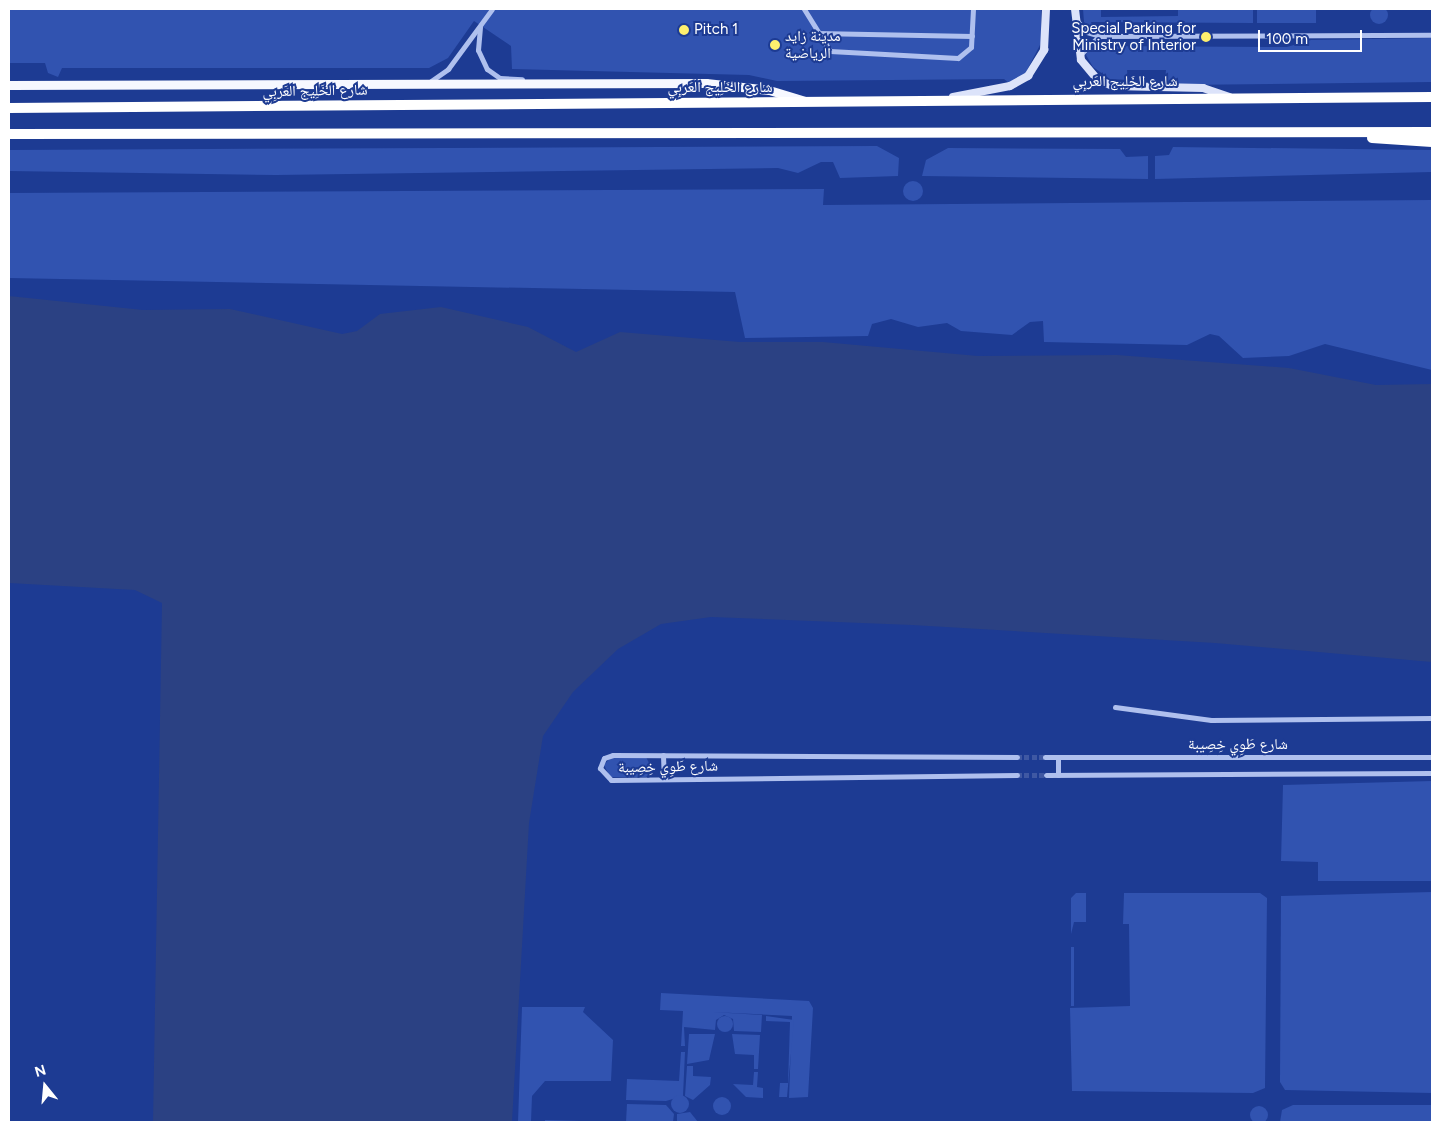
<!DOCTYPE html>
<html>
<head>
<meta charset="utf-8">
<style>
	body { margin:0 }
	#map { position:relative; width:1441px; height:1131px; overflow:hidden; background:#1d3b93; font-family:Figtree,"Noto Naskh Arabic",sans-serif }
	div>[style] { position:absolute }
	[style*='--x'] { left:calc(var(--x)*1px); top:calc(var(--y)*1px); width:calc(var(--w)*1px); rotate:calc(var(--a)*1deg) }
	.green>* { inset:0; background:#3153b0; transform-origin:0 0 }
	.round { border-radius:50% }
	.water>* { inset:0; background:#2b4183 }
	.street-tunnel>* { height:5px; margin-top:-2.5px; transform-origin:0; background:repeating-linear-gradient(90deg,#3f58a3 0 5px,transparent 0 7.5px) }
	.street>* { height:5px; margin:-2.5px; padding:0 2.5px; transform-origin:2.5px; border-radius:2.5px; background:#afc0ee }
	.secondary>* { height:8px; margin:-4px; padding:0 4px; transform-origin:4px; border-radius:4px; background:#dce3fa }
	.primary>* { height:9px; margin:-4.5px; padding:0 4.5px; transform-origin:4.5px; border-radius:4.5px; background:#f6f8ff }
	.highway>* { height:10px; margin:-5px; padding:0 5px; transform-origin:5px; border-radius:5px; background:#fff }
	.dots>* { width:14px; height:14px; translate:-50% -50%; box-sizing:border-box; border:2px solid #1d3b93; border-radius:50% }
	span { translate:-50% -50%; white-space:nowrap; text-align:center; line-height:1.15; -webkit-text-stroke:4px #1d3b93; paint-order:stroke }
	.poi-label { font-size:15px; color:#fff }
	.right { translate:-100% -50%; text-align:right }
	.left { translate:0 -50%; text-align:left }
	.street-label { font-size:15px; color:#fff }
	.frame { position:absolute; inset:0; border:10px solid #fff; pointer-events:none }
	.north { position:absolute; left:20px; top:1061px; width:50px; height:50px; -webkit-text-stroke:4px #1d3b93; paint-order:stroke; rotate:343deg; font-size:14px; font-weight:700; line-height:20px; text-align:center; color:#fff }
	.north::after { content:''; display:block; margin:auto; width:18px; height:22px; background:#fff; clip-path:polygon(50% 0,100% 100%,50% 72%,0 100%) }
	.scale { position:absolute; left:1258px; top:30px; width:104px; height:22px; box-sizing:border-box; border:2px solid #fff; border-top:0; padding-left:6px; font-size:15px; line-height:18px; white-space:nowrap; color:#fff; -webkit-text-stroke:4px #1d3b93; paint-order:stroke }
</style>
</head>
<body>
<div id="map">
	<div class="green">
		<i class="round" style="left:1370px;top:6px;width:18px;height:18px"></i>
		<i style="clip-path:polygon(9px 9px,1041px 9px,1041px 43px,1025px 74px,1009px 83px,1004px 79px,777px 81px,749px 75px,512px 69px,511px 46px,474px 21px,448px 58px,429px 68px,62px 68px,58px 77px,48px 73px,45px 63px,9px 63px)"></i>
		<i style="clip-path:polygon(1083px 9px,1101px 9px,1101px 17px,1178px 16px,1178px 9px,1253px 9px,1253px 23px,1091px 22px,1095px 30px,1084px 22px)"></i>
		<i style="left:1257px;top:9px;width:59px;height:14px"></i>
		<i style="clip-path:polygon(1432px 38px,1432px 82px,1177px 85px,1165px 80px,1166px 70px,1127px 70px,1128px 80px,1110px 79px,1093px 67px,1086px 55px,1091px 46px,1287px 47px,1311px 40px)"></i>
		<i style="clip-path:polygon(877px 146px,899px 158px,898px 176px,840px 178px,833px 162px,821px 162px,798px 173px,778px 168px,276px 175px,9px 171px,9px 150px)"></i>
		<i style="clip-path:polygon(1173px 147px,1432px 150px,1432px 172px,1155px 179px,1155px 156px,1169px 155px)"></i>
		<i style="clip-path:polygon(948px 148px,1120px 149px,1126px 157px,1148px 156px,1148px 179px,922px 176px,926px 160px)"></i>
		<i class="round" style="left:903px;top:181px;width:20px;height:20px"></i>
		<i style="clip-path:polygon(824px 189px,823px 205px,1432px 200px,1432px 370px,1325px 344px,1289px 356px,1243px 358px,1219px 336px,1210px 334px,1187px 345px,1044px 342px,1043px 321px,1030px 322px,1012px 335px,961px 331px,947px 323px,918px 327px,891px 319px,872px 324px,868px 336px,745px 338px,735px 292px,9px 278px,9px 193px)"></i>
		<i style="clip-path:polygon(611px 757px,646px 757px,653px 771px,646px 777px,610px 777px,604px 765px)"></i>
		<i style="clip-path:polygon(1432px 781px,1432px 881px,1318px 881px,1318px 862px,1281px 861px,1283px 785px)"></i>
		<i style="clip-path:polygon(1432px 892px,1432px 1093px,1285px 1090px,1280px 1082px,1281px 896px)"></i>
		<i style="clip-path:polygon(1076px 893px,1086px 893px,1086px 922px,1074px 922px,1071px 934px,1071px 898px)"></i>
		<i style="clip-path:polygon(1124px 893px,1260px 893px,1267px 898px,1265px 1088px,1253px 1093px,1072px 1091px,1070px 1008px,1130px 1006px,1129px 924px,1123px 924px)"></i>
		<i style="left:1071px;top:947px;width:3px;height:59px"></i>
		<i style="clip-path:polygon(661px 993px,809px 1001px,813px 1008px,808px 1097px,789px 1098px,792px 1016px,712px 1012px,762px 1015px,761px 1032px,734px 1031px,733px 1019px,724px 1015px,716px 1020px,715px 1030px,684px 1027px,685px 1046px,681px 1046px,683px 1011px,660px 1010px)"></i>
		<i style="clip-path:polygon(522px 1007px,585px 1007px,583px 1012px,613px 1040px,611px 1081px,545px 1081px,532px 1096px,531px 1122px,518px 1122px)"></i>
		<i style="clip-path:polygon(766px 1016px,794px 1020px,787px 1097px,779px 1097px,780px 1083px,788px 1083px,790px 1022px,766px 1021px)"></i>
		<i class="round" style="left:717px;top:1016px;width:16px;height:16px"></i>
		<i style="clip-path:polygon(689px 1034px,715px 1034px,709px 1060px,687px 1064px)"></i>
		<i style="clip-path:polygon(732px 1034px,760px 1035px,758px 1069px,754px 1069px,754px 1055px,735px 1054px)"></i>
		<i style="clip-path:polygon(681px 1052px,685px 1052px,683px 1096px,666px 1101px,626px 1100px,627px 1079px,679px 1081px)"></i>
		<i style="clip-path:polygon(687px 1066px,693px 1066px,693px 1076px,711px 1077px,710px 1085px,693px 1100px,685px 1096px)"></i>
		<i style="clip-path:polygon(754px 1072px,758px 1072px,757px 1087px,763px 1088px,763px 1098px,746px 1097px,733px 1084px,753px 1085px)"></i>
		<i class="round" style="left:671px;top:1095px;width:18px;height:18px"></i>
		<i class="round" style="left:713px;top:1097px;width:18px;height:18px"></i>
		<i style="clip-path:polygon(627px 1104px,666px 1105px,674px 1114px,673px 1122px,626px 1122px)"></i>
		<i style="clip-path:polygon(1293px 1105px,1432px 1105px,1432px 1122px,1280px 1122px,1282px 1110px)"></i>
		<i class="round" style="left:1250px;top:1106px;width:18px;height:18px"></i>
		<i style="clip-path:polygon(690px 1112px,698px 1122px,677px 1122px,677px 1114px)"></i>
		<i style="clip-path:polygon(545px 1120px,616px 1122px,545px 1122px)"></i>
	</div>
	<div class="water">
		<i style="clip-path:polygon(9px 296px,143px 310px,230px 309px,342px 334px,357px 331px,380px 314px,441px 307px,528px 327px,576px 352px,620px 332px,740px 342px,823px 342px,978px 356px,1117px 355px,1289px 368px,1376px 385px,1432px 384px,1432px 662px,1215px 643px,912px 625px,711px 617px,661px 624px,618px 649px,573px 692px,543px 736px,529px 823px,512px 1122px,153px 1122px,162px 603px,135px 590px,9px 583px)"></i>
	</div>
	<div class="street-tunnel">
		<i style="--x:1017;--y:757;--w:28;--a:0"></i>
		<i style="--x:1017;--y:775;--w:29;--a:0"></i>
	</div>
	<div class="street">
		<i style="--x:804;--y:9;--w:49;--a:58.2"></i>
		<i style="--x:830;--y:51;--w:128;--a:3.1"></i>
		<i style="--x:958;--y:58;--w:17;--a:-40"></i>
		<i style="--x:971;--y:47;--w:38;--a:-87"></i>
		<i style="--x:1078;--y:22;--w:13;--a:48"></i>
		<i style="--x:1087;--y:32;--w:14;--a:17"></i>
		<i style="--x:1100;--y:36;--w:332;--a:-0.2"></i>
		<i style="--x:480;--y:27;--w:23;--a:95"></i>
		<i style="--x:478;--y:50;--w:21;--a:65"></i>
		<i style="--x:487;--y:69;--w:16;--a:35"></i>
		<i style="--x:500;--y:78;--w:22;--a:3"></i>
		<i style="--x:816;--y:33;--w:156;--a:1.1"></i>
		<i style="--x:1081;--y:54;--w:25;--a:-45"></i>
		<i style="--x:431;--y:81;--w:21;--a:-35"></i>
		<i style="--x:448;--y:69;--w:74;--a:-53.7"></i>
		<i style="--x:1115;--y:707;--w:97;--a:7.7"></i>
		<i style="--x:1211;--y:720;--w:221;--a:-0.5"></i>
		<i style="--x:663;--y:755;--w:24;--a:88"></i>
		<i style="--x:1017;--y:757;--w:404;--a:-179.7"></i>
		<i style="--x:613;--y:755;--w:9;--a:162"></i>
		<i style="--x:604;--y:758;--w:11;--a:112"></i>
		<i style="--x:600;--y:768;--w:16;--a:47"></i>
		<i style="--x:611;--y:780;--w:406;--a:-0.7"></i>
		<i style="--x:1045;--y:757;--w:387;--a:0"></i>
		<i style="--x:1058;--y:757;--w:18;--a:90"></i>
		<i style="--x:1046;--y:775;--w:386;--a:-0.3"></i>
	</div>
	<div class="secondary">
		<i style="--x:1075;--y:9;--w:51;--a:83.3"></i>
		<i style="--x:1081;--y:60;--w:26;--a:50"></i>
		<i style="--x:1098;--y:80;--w:16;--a:22"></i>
		<i style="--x:1113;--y:86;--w:90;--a:1.3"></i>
		<i style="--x:1203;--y:88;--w:28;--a:19"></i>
		<i style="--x:953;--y:97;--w:58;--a:-10.9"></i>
		<i style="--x:1010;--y:86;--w:21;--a:-29"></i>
		<i style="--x:1028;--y:76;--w:31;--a:-58"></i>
		<i style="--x:1044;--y:50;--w:41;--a:-87.2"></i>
	</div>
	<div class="primary">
		<i style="--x:9;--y:85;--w:697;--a:-0.16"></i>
		<i style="--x:706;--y:83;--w:63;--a:6.3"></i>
		<i style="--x:769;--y:90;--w:37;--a:17"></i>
	</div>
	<div class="highway">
		<i style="--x:9;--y:108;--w:1423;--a:-0.44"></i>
		<i style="--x:9;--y:134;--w:1423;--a:-0.08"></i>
		<i style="--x:1372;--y:138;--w:60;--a:3.8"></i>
	</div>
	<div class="dots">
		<i style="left:684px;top:30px;background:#fdef6e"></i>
		<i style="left:1206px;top:37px;background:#fdef6e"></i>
		<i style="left:775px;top:45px;background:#fdef6e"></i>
	</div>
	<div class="poi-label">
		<span class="right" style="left:1196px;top:37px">Special Parking for<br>Ministry of Interior</span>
		<span class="left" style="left:694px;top:30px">Pitch 1</span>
		<span class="left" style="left:785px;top:45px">مدينة زايد<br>الرياضية</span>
	</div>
	<div class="street-label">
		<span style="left:1125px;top:82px">شارع الخَلِيج العَربِي</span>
		<span style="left:720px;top:88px">شارع الخَلِيج العَربِي</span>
		<span style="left:315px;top:91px;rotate:-1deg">شارع الخَلِيج العَربِي</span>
		<span style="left:1238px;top:745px">شارع طَوِي خِصِيبة</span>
		<span style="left:668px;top:767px;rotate:-1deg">شارع طَوِي خِصِيبة</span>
	</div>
	<div class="frame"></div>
	<div class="north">N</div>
	<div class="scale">100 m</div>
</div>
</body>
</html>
